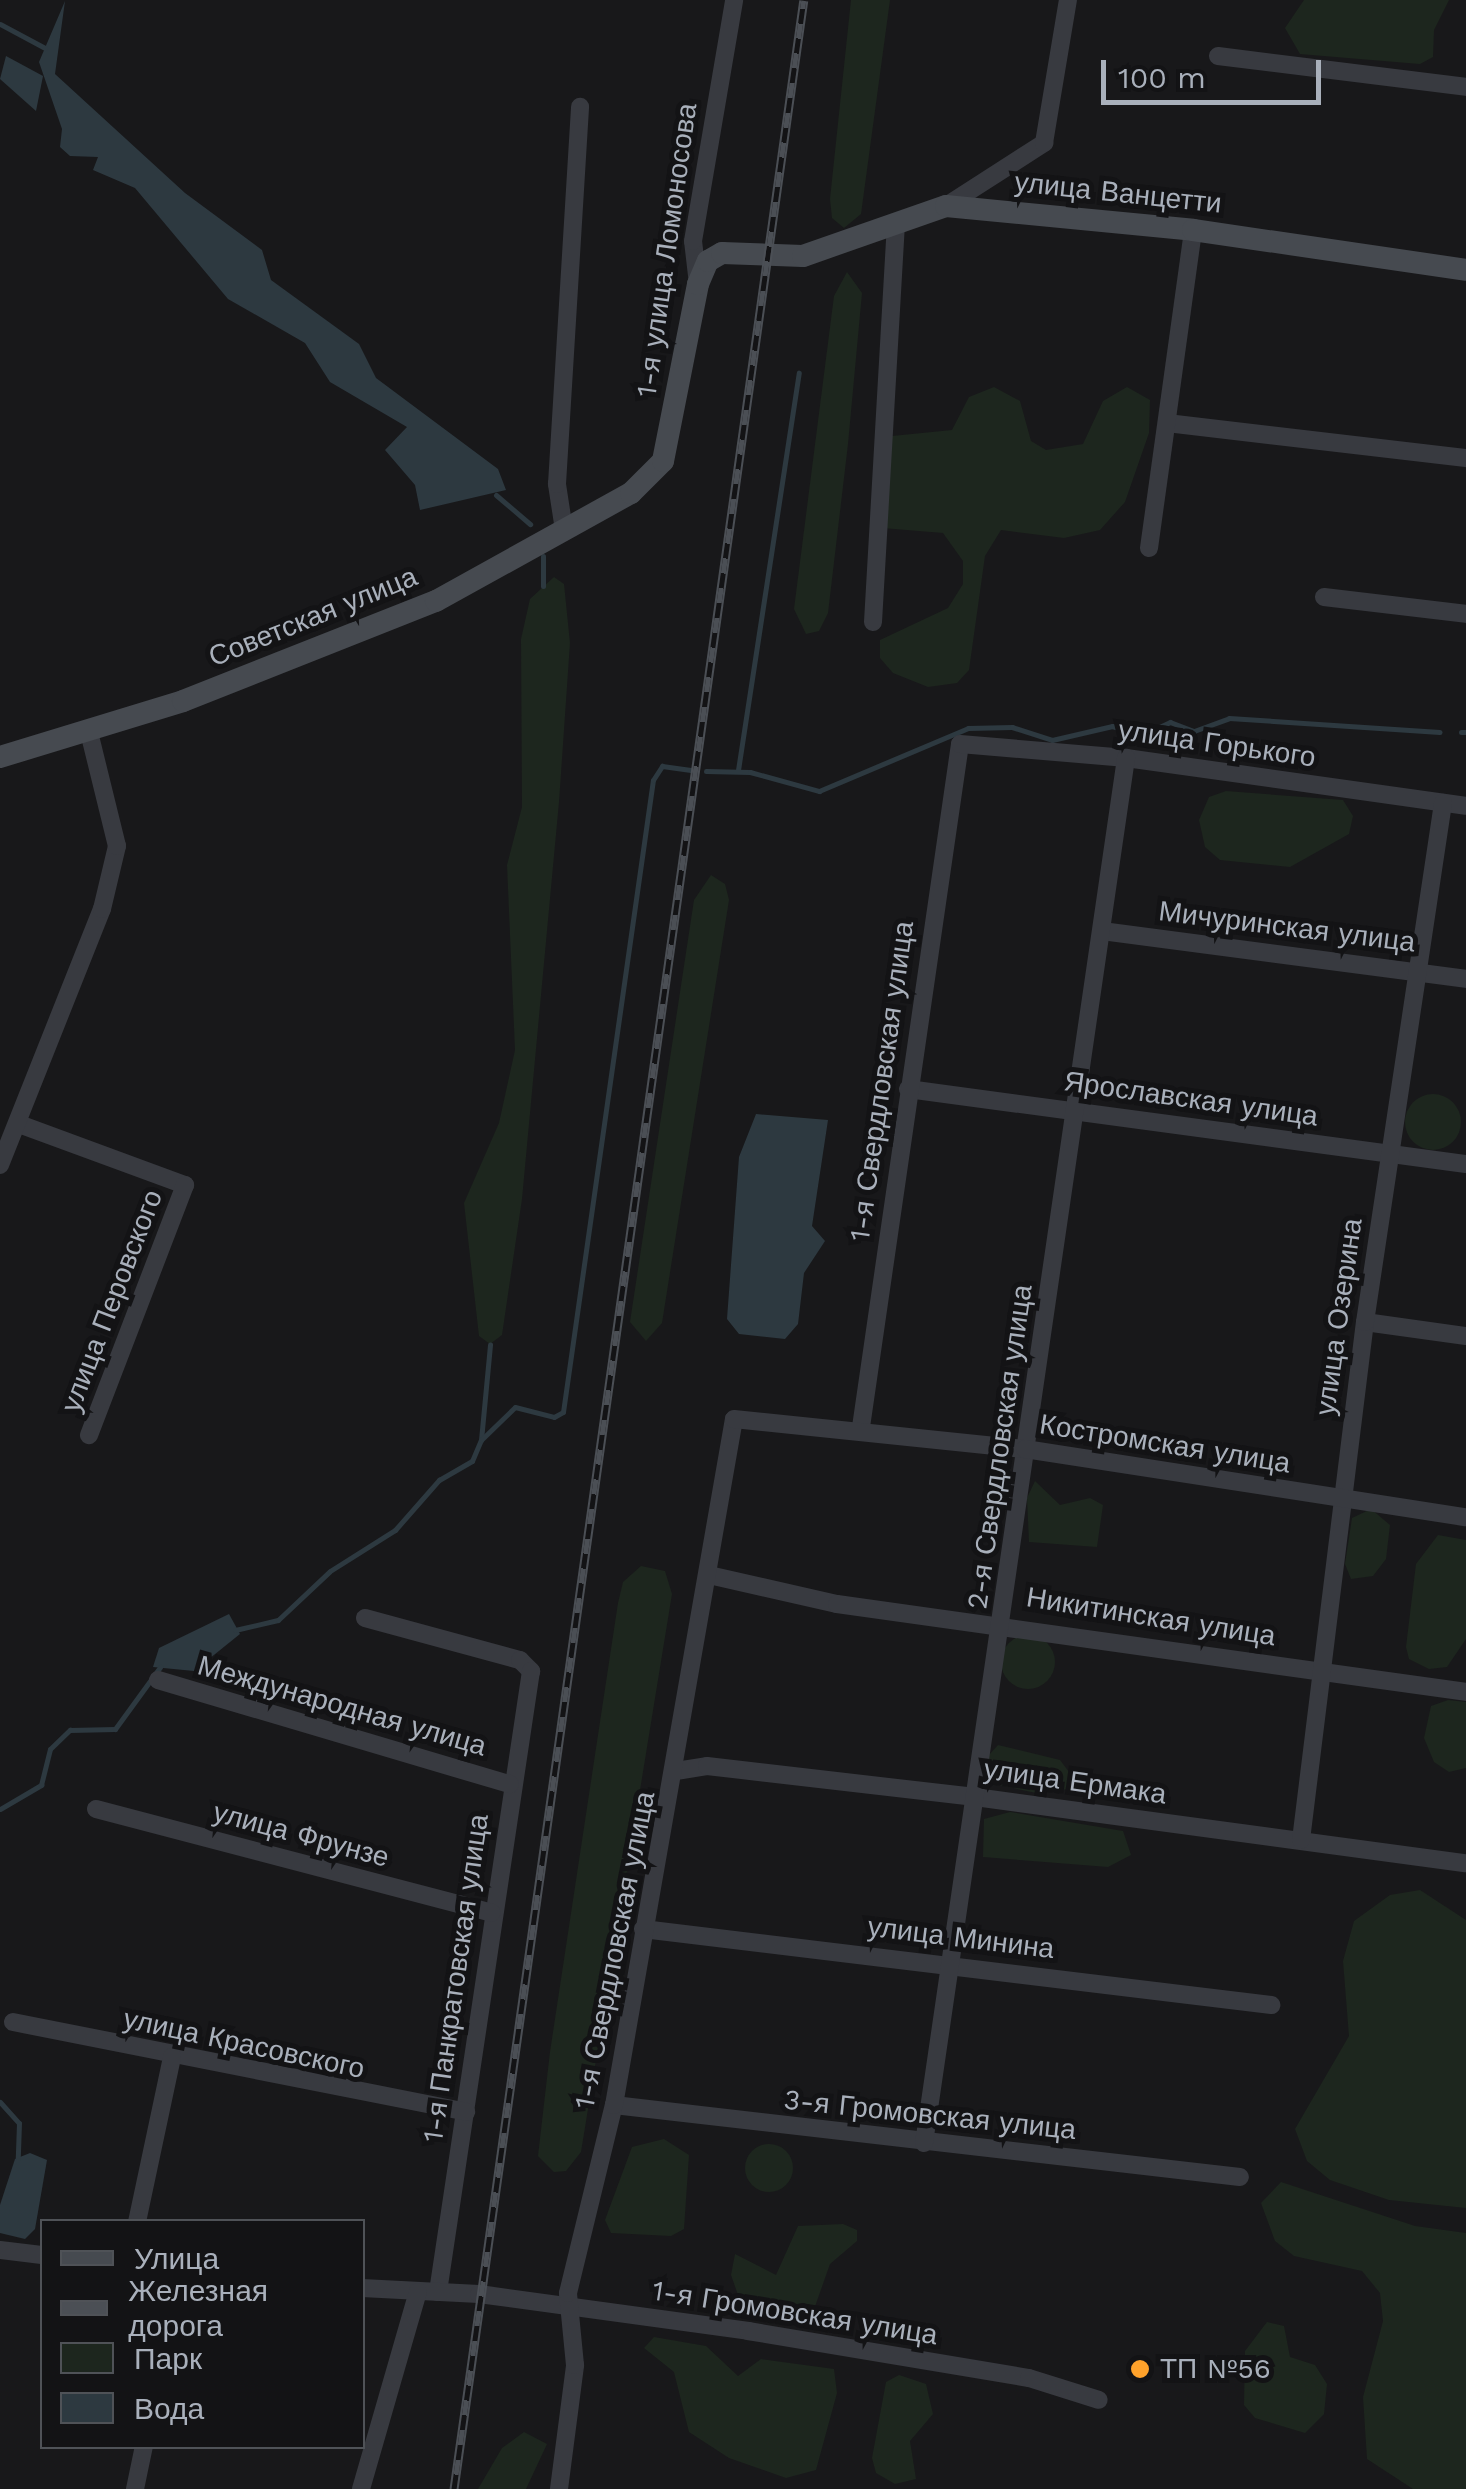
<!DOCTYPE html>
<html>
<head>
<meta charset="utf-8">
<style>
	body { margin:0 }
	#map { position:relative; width:1466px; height:2489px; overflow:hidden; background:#18181a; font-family:"Work Sans",sans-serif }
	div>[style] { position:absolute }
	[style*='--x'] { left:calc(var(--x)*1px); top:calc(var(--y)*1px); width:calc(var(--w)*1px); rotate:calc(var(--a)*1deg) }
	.green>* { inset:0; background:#1d261e }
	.round { border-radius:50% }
	.water>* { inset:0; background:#2d3940 }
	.stream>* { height:5px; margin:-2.5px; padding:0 2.5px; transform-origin:2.5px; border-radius:2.5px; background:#2d3940 }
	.street>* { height:18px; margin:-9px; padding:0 9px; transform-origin:9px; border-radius:9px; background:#383a40 }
	.secondary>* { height:22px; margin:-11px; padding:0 11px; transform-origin:11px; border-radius:11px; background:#464a50 }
	.rail>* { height:9px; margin-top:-4.5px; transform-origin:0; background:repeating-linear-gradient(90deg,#131315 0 15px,#4b4f55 0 30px); box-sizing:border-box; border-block:2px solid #4b4f55 }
	.dots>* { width:28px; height:28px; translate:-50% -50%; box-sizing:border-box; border:5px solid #131315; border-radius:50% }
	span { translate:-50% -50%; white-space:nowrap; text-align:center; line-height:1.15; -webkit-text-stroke:10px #131315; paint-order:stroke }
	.street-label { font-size:28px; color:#a9b0bb }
	.poi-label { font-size:28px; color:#a9b0bb }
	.left { translate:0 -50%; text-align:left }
	.legend { position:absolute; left:40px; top:2219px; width:325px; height:230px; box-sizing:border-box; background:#131315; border:2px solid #4f5257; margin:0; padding:12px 18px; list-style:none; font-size:30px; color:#a9b0bb }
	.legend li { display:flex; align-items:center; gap:20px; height:50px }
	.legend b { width:50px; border:2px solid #4f5257 }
	.scale { position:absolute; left:1101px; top:60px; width:220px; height:45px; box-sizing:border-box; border:5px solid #a9b0bb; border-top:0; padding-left:12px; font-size:30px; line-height:35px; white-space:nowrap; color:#a9b0bb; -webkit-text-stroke:8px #131315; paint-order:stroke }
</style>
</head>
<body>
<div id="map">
	<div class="green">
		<i style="clip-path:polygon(851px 0,890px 0,861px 214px,844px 228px,832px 218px,830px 199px)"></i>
		<i style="clip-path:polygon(1304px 0,1449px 0,1434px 30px,1433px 57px,1420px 64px,1300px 54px,1285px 28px)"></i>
		<i style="clip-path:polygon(847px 272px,862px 293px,848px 444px,828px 613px,819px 631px,806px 634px,794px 609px,834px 296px)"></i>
		<i style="clip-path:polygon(994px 387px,1020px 401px,1031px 441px,1046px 450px,1083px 444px,1103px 401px,1127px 387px,1150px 400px,1149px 433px,1125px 502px,1100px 530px,1064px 538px,1001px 530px,985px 556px,969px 670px,957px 683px,928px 687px,893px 673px,880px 658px,880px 640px,948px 608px,963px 584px,963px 561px,943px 533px,883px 528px,892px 436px,952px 430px,969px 397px)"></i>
		<i style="clip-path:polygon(554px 577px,564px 584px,570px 643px,559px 802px,522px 1199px,502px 1335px,490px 1344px,479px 1336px,464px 1203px,499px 1123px,515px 1050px,507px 865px,522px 807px,521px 639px,530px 599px)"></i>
		<i style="clip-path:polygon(1226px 791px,1343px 800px,1353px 816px,1349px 834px,1290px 867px,1220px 860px,1205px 847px,1199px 820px,1209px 797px)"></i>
		<i style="clip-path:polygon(711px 875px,725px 884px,729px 900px,662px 1323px,646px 1341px,630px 1322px,694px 900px)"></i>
		<i class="round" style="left:1405px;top:1094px;width:56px;height:56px"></i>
		<i style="clip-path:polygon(1035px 1481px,1060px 1505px,1090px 1498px,1103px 1505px,1097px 1547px,1029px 1542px,1027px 1498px)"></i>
		<i style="clip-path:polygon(1371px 1509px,1390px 1525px,1386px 1559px,1373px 1576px,1351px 1579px,1345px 1564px,1352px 1518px)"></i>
		<i style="clip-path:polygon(1438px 1535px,1466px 1540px,1466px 1639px,1447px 1667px,1429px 1669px,1409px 1659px,1406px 1647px,1416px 1564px)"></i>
		<i style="clip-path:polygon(641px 1566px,665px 1571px,672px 1594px,581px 2152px,566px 2171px,554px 2172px,538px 2156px,550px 2052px,618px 1603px,623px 1582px)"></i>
		<i class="round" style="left:1001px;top:1635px;width:54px;height:54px"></i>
		<i style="clip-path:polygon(1448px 1700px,1466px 1702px,1466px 1768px,1449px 1772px,1434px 1762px,1424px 1738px,1431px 1706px)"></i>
		<i style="clip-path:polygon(998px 1745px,1060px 1760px,1072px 1776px,1069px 1789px,1036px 1793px,990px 1783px,988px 1756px)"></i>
		<i style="clip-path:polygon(1010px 1812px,1123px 1831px,1131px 1855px,1108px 1867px,983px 1857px,984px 1819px)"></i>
		<i style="clip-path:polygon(1420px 1890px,1466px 1920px,1466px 2208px,1389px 2200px,1330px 2180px,1307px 2161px,1295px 2129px,1349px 2036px,1343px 1961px,1354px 1921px,1390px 1895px)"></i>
		<i style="clip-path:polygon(664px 2139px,689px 2155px,684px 2229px,671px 2236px,611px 2233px,605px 2220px,632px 2147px)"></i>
		<i class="round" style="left:745px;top:2144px;width:48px;height:48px"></i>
		<i style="clip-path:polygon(1281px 2182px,1415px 2226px,1466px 2233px,1466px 2489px,1413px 2489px,1367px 2459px,1363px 2397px,1383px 2321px,1380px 2293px,1362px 2271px,1294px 2256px,1275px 2241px,1261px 2203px)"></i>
		<i style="clip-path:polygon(843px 2224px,857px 2230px,857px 2241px,830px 2264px,812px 2315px,788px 2322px,744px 2312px,731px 2275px,735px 2254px,776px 2275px,798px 2226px)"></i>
		<i style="clip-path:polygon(1267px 2322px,1284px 2326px,1290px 2357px,1315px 2365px,1327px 2384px,1324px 2414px,1305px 2433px,1255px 2418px,1244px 2405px,1245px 2351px)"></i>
		<i style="clip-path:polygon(654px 2337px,706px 2346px,738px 2376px,761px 2359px,834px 2369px,837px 2393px,816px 2470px,786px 2478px,729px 2458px,689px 2432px,674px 2372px,644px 2348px)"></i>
		<i style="clip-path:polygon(899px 2375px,926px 2384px,933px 2414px,910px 2441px,916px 2479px,895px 2484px,876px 2473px,872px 2458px,886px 2382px)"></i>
		<i style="clip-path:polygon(524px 2432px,547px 2444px,526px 2489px,478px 2489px,502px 2448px)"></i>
	</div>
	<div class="water">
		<i style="clip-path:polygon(65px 1px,55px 74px,185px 193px,262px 250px,271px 280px,359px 344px,376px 378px,498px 469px,506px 490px,420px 510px,415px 485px,385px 450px,407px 427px,330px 382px,305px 343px,228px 299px,135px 188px,93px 170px,98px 157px,70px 156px,60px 147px,62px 129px,39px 62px)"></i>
		<i style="clip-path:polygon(6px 56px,43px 76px,36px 111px,0 79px)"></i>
		<i style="clip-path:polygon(756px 1114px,828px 1120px,812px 1226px,825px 1241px,804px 1273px,798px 1324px,785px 1339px,739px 1334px,727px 1319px,739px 1157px)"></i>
		<i style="clip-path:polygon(229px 1614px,240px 1634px,194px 1671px,153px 1667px,159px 1648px)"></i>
		<i style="clip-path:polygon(30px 2153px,47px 2160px,35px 2229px,25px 2239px,0 2233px,0 2205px,15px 2159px)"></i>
	</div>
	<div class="stream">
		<i style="--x:0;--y:24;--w:51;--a:28.1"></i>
		<i style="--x:496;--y:495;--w:45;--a:40.5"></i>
		<i style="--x:543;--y:556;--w:30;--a:90"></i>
		<i style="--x:1461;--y:732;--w:5;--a:0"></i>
		<i style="--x:738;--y:770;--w:402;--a:-81.3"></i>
		<i style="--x:706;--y:771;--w:44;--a:1.3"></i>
		<i style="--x:750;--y:772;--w:72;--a:15.4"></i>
		<i style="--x:819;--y:791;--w:162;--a:-22.9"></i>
		<i style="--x:968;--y:728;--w:44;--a:-1.3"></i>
		<i style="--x:1012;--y:727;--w:42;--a:18"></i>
		<i style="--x:1052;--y:740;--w:62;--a:-13.1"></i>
		<i style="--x:1112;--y:726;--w:31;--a:17"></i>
		<i style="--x:1142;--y:735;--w:31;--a:-25"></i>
		<i style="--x:1170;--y:722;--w:26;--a:21"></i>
		<i style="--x:1194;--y:731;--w:37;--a:-20"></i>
		<i style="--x:1229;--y:718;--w:211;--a:3.8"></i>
		<i style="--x:481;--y:1440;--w:96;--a:-84.6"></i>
		<i style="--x:235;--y:1630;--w:44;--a:-13.1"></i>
		<i style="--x:278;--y:1620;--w:71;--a:-43.3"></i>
		<i style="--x:330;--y:1571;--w:77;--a:-32.2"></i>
		<i style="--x:395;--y:1530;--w:67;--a:-48.7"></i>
		<i style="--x:439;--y:1480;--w:38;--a:-30"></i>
		<i style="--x:472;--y:1461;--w:23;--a:-67"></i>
		<i style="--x:481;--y:1440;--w:47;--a:-44.1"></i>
		<i style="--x:515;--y:1407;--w:40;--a:14.4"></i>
		<i style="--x:554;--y:1417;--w:10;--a:-29"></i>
		<i style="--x:563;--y:1412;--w:638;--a:-81.9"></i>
		<i style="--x:653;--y:780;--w:17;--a:-57"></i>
		<i style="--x:662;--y:766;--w:29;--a:8"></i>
		<i style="--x:0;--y:1809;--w:48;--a:-30.3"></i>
		<i style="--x:41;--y:1785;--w:37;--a:-76"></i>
		<i style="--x:50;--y:1749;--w:28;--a:-44"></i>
		<i style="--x:70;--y:1730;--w:45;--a:-1.3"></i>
		<i style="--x:115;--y:1729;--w:77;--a:-54"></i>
		<i style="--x:0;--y:2102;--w:28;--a:48"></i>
		<i style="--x:19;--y:2123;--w:35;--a:92"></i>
	</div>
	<div class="street">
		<i style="--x:1218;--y:56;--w:250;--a:7.1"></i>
		<i style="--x:946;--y:206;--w:117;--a:-32.7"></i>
		<i style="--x:1044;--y:143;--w:145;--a:-80.5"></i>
		<i style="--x:698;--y:284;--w:43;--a:-96.6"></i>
		<i style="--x:693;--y:241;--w:244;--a:-80.3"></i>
		<i style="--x:1167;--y:423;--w:301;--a:6.7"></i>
		<i style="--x:564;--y:530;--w:47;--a:-98.7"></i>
		<i style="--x:557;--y:484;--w:378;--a:-86.5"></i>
		<i style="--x:1149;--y:548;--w:321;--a:-82.1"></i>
		<i style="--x:1324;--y:597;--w:143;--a:6.8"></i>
		<i style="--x:873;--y:622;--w:400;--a:-86.7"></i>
		<i style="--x:1102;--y:931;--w:367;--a:7.5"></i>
		<i style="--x:908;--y:1089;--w:563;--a:7.66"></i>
		<i style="--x:19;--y:1124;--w:177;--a:20.2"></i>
		<i style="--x:185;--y:1185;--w:268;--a:111"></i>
		<i style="--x:0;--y:1165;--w:276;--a:-68.3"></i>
		<i style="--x:102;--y:909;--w:65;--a:-76.6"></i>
		<i style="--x:117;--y:846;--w:117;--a:-103.8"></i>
		<i style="--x:1365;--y:1322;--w:102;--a:7.9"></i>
		<i style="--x:861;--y:1427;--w:690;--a:-81.75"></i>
		<i style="--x:960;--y:744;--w:167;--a:4.8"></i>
		<i style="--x:1126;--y:758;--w:343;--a:8"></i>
		<i style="--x:709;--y:1575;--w:131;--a:12.8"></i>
		<i style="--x:837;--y:1604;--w:635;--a:7.96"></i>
		<i style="--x:365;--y:1618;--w:161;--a:15.2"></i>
		<i style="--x:520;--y:1660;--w:16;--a:45"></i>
		<i style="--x:531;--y:1671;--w:628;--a:98.52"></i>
		<i style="--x:158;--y:1680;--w:367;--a:16.5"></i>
		<i style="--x:676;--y:1771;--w:31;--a:-9"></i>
		<i style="--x:707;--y:1766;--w:270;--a:6.6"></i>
		<i style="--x:975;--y:1797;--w:495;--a:7.7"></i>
		<i style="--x:96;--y:1809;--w:409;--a:14.7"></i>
		<i style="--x:1301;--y:1840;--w:522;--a:-82.96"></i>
		<i style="--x:1365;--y:1322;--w:525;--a:-81.45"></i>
		<i style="--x:643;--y:1929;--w:633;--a:6.9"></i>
		<i style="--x:13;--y:2022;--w:462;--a:11.2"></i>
		<i style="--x:614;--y:2105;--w:630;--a:6.56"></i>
		<i style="--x:924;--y:2143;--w:1400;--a:-81.7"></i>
		<i style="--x:137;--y:2222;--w:169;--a:-78"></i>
		<i style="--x:0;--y:2250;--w:42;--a:6.8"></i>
		<i style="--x:362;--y:2288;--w:117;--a:2.9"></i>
		<i style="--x:479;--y:2294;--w:272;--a:7.8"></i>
		<i style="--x:748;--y:2331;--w:285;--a:9.5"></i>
		<i style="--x:1029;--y:2378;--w:73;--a:17.4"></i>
		<i style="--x:135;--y:2489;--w:44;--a:-78.2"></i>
		<i style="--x:361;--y:2489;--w:205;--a:-73.9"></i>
		<i style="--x:559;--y:2489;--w:125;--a:-82.6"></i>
		<i style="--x:575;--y:2365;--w:72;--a:-95.6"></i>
		<i style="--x:568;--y:2293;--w:194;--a:-76.3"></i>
		<i style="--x:614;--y:2105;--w:696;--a:-80.08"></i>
		<i style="--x:734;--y:1419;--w:293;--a:5.9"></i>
		<i style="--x:1025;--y:1449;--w:446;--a:8.8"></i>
	</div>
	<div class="secondary">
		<i style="--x:0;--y:757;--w:191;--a:-17"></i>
		<i style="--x:183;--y:701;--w:272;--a:-21.6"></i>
		<i style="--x:436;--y:601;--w:223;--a:-29"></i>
		<i style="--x:631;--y:493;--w:45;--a:-45"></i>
		<i style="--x:663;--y:461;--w:180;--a:-78.8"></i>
		<i style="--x:698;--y:284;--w:25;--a:-67"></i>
		<i style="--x:708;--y:261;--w:16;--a:-30"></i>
		<i style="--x:722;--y:253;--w:81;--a:2.1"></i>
		<i style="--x:803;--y:256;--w:151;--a:-19.3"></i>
		<i style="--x:946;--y:206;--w:248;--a:5.5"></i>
		<i style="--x:1193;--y:230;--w:276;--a:8.3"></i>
	</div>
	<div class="rail">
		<i style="--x:454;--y:2489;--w:2513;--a:-82"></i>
	</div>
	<div class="dots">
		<i style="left:1140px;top:2369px;background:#ffa22b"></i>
	</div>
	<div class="street-label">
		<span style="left:1118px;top:193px;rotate:6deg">улица Ванцетти</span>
		<span style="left:667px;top:250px;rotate:-82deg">1-я улица Ломоносова</span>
		<span style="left:313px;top:617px;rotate:-22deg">Советская улица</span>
		<span style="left:1217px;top:744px;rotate:8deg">улица Горького</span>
		<span style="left:1287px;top:927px;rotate:7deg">Мичуринская улица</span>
		<span style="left:882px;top:1081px;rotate:-82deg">1-я Свердловская улица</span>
		<span style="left:1191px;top:1099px;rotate:8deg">Ярославская улица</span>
		<span style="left:112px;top:1301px;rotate:-69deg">улица Перовского</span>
		<span style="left:1339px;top:1317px;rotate:-82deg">улица Озерина</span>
		<span style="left:1165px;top:1444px;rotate:9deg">Костромская улица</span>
		<span style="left:1000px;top:1447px;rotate:-82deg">2-я Свердловская улица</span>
		<span style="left:1151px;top:1617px;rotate:9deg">Никитинская улица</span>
		<span style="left:342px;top:1706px;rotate:16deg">Международная улица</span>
		<span style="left:1075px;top:1782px;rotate:8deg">улица Ермака</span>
		<span style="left:301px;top:1835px;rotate:15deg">улица Фрунзе</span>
		<span style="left:961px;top:1938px;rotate:7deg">улица Минина</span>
		<span style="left:615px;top:1950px;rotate:-79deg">1-я Свердловская улица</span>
		<span style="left:456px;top:1978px;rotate:-82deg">1-я Панкратовская улица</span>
		<span style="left:244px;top:2044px;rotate:12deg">улица Красовского</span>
		<span style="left:930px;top:2115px;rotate:6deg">3-я Громовская улица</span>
		<span style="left:795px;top:2313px;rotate:9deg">1-я Громовская улица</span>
	</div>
	<div class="poi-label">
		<span class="left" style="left:1160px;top:2369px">ТП №56</span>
	</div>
	<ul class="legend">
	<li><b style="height:12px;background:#464a50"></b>Улица</li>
	<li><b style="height:12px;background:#4b4f55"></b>Железная дорога</li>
	<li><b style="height:28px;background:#1d261e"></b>Парк</li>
	<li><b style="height:28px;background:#2d3940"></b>Вода</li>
	</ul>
	<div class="scale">100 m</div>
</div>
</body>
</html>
